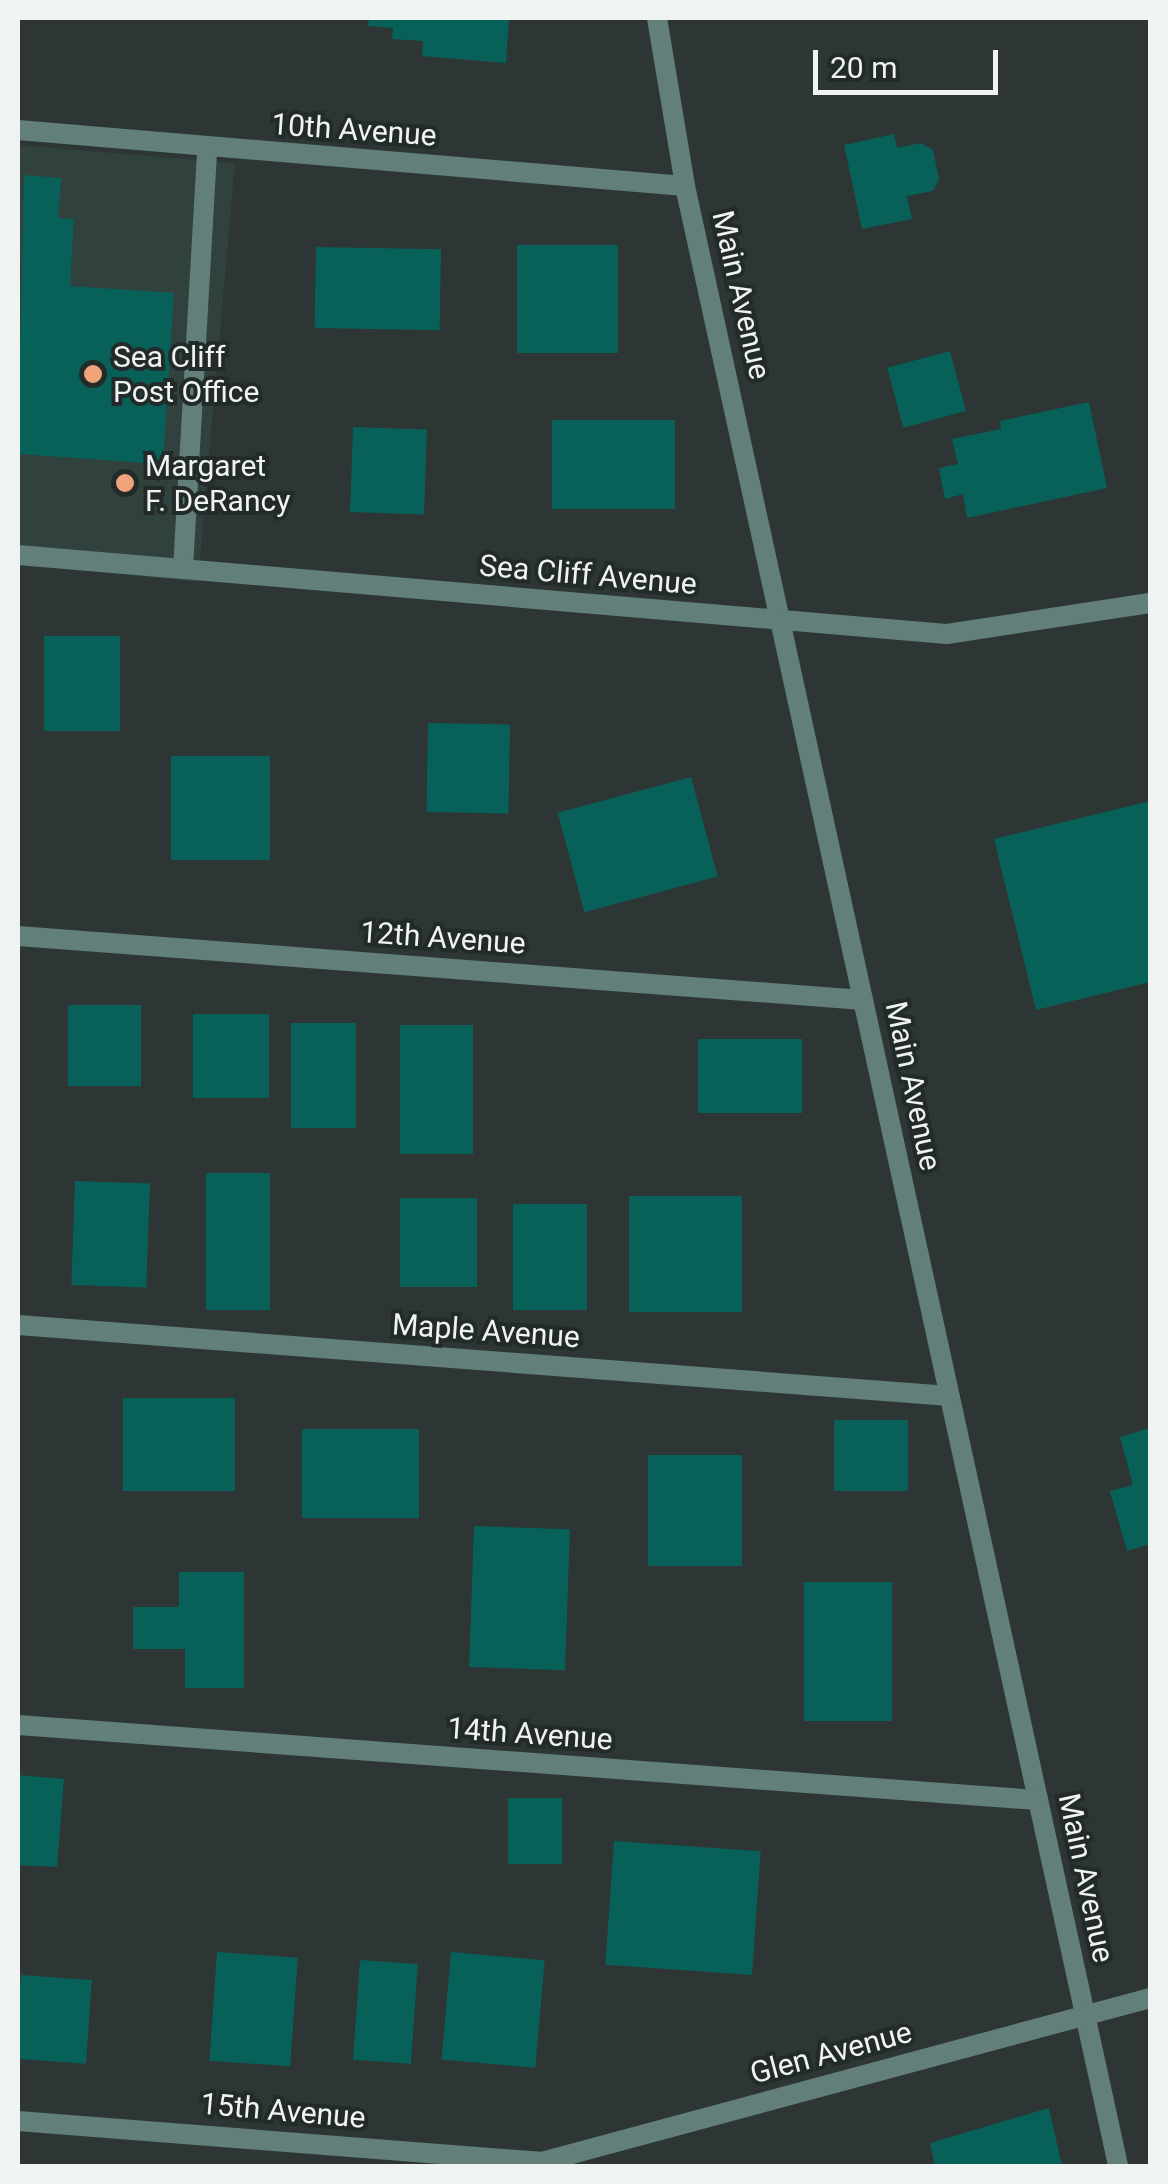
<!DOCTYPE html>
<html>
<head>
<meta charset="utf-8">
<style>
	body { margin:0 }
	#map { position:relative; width:1168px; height:2184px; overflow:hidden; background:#2d3634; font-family:Roboto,sans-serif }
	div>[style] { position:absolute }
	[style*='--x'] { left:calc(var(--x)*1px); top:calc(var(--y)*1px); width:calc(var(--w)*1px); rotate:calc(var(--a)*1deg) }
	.built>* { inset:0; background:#30413e }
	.building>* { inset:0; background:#086158; transform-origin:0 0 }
	.service>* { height:20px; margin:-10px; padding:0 10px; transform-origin:10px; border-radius:10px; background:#627f7a }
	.minor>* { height:20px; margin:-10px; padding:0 10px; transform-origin:10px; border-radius:10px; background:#627f7a }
	.tertiary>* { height:20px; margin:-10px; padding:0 10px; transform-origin:10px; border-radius:10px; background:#627f7a }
	.dots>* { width:28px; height:28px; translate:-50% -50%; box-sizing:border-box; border:5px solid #232b2a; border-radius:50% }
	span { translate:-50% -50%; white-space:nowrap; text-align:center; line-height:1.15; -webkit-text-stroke:8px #232b2a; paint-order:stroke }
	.street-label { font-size:30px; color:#eff4f3 }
	.poi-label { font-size:30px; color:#eff4f3 }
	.left { translate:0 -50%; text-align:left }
	.frame { position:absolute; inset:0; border:20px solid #eff4f3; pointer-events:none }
	.scale { position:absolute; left:813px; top:50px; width:185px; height:45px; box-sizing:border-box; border:5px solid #eff4f3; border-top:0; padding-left:12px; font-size:30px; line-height:35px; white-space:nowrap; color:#eff4f3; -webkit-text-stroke:8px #232b2a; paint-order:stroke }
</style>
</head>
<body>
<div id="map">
	<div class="built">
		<i style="clip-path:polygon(18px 145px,235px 163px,198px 582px,18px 564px)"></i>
	</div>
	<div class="building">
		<i style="clip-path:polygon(369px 18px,509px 18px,506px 63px,422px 56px,423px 41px,392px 39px,393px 28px,368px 26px)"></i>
		<i style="clip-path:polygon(894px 134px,897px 148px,921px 143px,933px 150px,939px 179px,933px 191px,907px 196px,912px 219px,862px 229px,844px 145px)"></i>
		<i style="clip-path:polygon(24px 175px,61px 178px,58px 218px,74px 219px,70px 286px,174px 293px,163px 464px,18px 454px)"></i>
		<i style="left:517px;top:245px;width:101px;height:108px"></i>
		<i style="left:316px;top:247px;width:125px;height:81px;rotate:1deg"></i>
		<i style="left:950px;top:351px;width:62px;height:65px;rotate:75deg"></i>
		<i style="clip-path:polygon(1089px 402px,1107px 488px,967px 518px,963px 494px,945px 499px,939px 468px,958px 464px,952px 439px,1001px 429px,1000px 421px)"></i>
		<i style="left:552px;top:420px;width:123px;height:89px"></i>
		<i style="left:353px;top:427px;width:74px;height:85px;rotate:2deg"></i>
		<i style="left:44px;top:636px;width:76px;height:95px"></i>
		<i style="left:428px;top:723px;width:82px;height:89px;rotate:1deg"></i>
		<i style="left:171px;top:756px;width:99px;height:104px"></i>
		<i style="left:691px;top:777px;width:103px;height:138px;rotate:75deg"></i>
		<i style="clip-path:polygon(1150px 801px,1150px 982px,1036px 1010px,994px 839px)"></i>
		<i style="left:68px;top:1005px;width:73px;height:81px"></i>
		<i style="left:193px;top:1014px;width:76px;height:84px"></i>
		<i style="left:291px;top:1023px;width:65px;height:105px"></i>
		<i style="left:400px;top:1025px;width:73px;height:129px"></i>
		<i style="left:698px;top:1039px;width:104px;height:74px"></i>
		<i style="left:206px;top:1173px;width:64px;height:137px"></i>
		<i style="left:75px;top:1181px;width:75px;height:104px;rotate:2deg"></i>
		<i style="left:629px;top:1196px;width:113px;height:116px"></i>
		<i style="left:400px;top:1198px;width:77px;height:89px"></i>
		<i style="left:513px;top:1204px;width:74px;height:106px"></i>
		<i style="left:123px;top:1398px;width:112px;height:93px"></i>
		<i style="left:834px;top:1420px;width:74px;height:71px"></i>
		<i style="clip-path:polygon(1150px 1428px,1150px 1544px,1127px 1551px,1110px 1491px,1133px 1485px,1120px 1437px)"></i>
		<i style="left:302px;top:1429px;width:117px;height:89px"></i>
		<i style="left:648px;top:1455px;width:94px;height:111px"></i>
		<i style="left:474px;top:1526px;width:96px;height:141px;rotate:2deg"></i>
		<i style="clip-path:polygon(179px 1572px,244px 1572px,244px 1688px,185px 1688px,185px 1649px,133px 1649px,133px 1607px,179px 1607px)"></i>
		<i style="left:804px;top:1582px;width:88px;height:139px"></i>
		<i style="clip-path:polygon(18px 1775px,64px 1779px,57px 1867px,18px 1865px)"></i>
		<i style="left:508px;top:1798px;width:54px;height:66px"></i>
		<i style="left:614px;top:1841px;width:147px;height:124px;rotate:4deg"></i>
		<i style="left:217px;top:1952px;width:81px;height:109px;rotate:4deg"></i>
		<i style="left:451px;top:1952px;width:94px;height:108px;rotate:5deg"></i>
		<i style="left:360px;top:1960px;width:58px;height:100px;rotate:4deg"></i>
		<i style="left:21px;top:1975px;width:71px;height:84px;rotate:4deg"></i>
		<i style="clip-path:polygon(1049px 2108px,1062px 2166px,935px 2166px,930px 2143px)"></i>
	</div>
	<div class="service">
		<i style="--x:183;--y:569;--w:421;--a:-86.7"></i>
	</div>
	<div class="minor">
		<i style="--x:657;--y:18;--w:170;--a:80.5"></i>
		<i style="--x:685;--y:186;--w:2027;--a:77.66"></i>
		<i style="--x:18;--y:130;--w:669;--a:4.8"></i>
		<i style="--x:18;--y:936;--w:847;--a:4.33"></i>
		<i style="--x:18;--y:1325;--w:934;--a:4.36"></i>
		<i style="--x:18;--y:1725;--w:1023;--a:4.21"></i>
		<i style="--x:18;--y:2121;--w:527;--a:4.47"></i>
	</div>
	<div class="tertiary">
		<i style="--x:18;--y:555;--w:932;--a:4.86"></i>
		<i style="--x:947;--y:634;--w:205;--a:-8.7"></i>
		<i style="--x:527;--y:2166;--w:645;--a:-15.09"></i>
	</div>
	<div class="dots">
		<i style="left:93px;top:374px;background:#f0a27a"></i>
		<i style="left:125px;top:483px;background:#f0a27a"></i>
	</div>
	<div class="street-label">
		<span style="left:354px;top:130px;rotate:4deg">10th Avenue</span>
		<span style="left:741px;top:295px;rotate:77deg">Main Avenue</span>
		<span style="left:588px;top:575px;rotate:5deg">Sea Cliff Avenue</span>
		<span style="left:443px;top:938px;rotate:4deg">12th Avenue</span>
		<span style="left:913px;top:1086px;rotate:78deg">Main Avenue</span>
		<span style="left:486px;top:1331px;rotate:4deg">Maple Avenue</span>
		<span style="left:530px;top:1734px;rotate:4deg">14th Avenue</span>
		<span style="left:1086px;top:1878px;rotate:78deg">Main Avenue</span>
		<span style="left:831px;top:2053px;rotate:-15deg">Glen Avenue</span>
		<span style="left:283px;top:2111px;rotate:5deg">15th Avenue</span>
	</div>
	<div class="poi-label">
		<span class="left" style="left:113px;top:374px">Sea Cliff<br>Post Office</span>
		<span class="left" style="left:145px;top:483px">Margaret<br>F. DeRancy</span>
	</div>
	<div class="frame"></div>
	<div class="scale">20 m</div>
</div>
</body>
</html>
